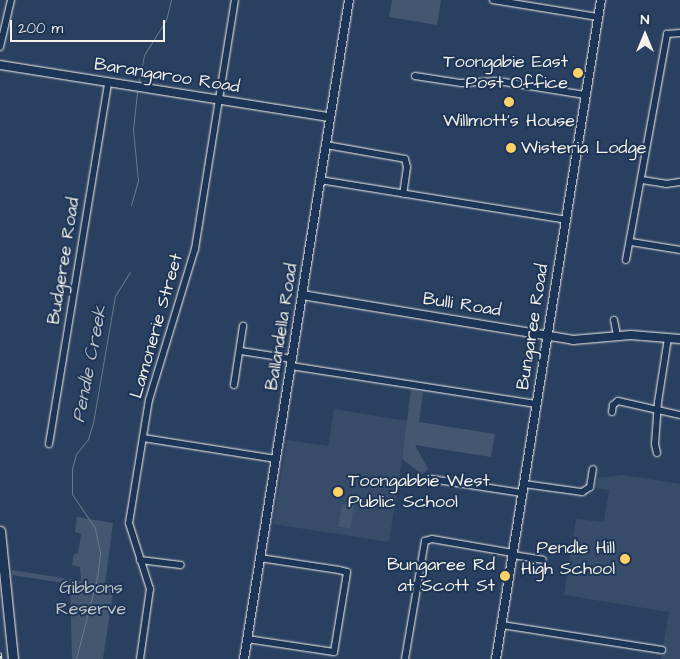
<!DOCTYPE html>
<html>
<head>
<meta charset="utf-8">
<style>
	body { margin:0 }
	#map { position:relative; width:680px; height:659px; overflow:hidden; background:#2a4060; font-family:"Architects Daughter",sans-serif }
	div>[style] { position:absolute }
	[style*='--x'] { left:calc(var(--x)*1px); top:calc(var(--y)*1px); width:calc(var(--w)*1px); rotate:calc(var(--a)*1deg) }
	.built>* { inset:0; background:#374c69 }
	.green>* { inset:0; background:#445771; transform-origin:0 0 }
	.stream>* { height:1px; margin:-0.5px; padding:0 0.5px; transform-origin:0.5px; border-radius:0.5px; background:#6a788a }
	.roads { filter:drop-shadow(0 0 1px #f4f1e8) drop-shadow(0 0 1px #f4f1e8) }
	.minor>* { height:6px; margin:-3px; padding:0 3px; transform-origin:3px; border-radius:3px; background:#1d3557 }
	.tertiary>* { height:8px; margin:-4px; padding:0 4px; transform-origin:4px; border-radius:4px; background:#1d3557 }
	.secondary>* { height:9px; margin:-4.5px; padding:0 4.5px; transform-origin:4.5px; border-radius:4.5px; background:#1d3557 }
	.rail>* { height:3px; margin-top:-1.5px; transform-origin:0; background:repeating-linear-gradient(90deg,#1d3557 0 4px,#f4f1e8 0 8px); box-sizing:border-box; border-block:1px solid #f4f1e8 }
	.dots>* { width:14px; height:14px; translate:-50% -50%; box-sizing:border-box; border:2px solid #1d3557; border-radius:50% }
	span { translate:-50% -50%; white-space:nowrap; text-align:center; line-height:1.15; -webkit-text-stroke:4px #1d3557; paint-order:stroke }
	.poi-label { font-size:18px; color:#f4f1e8 }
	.right { translate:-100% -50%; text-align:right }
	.left { translate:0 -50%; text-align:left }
	.street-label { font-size:18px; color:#f4f1e8 }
	.park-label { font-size:18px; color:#bfc3c4 }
	.water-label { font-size:19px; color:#bdc1c2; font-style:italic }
	.north { position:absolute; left:620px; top:10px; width:50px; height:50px; -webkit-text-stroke:4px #1d3557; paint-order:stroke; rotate:0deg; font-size:14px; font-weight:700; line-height:20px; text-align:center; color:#f4f1e8 }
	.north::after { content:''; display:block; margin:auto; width:18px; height:22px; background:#f4f1e8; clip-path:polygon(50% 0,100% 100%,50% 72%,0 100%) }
	.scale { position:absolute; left:10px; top:20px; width:155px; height:22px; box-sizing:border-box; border:2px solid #f4f1e8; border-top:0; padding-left:6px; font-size:15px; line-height:18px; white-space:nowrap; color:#f4f1e8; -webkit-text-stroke:4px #1d3557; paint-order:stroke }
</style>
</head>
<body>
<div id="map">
	<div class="built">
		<i style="clip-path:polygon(334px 409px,408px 421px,389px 542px,273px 524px,287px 440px,328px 446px)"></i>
		<i style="clip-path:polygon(623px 475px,680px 484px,680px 659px,661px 659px,669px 612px,564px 595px,576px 519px,604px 522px,609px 490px,596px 488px,598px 478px)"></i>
	</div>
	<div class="green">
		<i style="clip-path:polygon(392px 0,441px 0,437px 25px,389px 17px)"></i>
		<i style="clip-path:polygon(411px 390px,423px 392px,419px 422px,495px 434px,491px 457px,415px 445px,428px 469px,422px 474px,402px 459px)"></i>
		<i style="left:342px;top:504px;width:12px;height:23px;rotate:9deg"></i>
		<i style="clip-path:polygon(77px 517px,113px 523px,105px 584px,114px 586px,103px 659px,72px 659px,70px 584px,12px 575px,12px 570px,81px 581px,80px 567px,72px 565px,74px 554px,78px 554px,81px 534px,75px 532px)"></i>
	</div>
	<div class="stream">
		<i style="--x:139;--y:81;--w:26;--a:-79"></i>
		<i style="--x:144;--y:55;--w:41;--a:-57.8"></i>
		<i style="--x:166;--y:20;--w:21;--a:-76"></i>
		<i style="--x:131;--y:205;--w:26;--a:-74"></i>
		<i style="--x:138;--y:180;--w:50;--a:-95.7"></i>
		<i style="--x:133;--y:130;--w:39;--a:-84"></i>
		<i style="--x:76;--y:659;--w:84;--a:-75.5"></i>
		<i style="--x:97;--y:578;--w:26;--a:-83"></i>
		<i style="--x:100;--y:552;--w:25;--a:-102"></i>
		<i style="--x:95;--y:528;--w:41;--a:-124.1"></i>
		<i style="--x:72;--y:494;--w:25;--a:-90"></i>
		<i style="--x:72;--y:469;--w:16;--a:-75"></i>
		<i style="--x:76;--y:454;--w:19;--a:-51"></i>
		<i style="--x:88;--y:439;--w:17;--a:-73"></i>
		<i style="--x:93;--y:423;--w:129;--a:-80.2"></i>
		<i style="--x:115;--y:296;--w:28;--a:-58"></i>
	</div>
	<div class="roads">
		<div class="minor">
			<i style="--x:493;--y:0;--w:106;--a:9.2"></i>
			<i style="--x:0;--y:47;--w:48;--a:-76.8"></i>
			<i style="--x:415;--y:76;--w:47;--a:8.7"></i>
			<i style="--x:461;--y:83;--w:37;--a:-3"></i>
			<i style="--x:498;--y:81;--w:88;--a:9.1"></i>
			<i style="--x:326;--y:145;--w:80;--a:10"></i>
			<i style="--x:405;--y:159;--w:8;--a:76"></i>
			<i style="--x:407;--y:167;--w:27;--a:98"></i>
			<i style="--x:320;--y:180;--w:249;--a:9.2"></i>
			<i style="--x:642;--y:180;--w:24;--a:9"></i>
			<i style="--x:666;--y:184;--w:14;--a:-8"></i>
			<i style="--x:631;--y:242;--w:50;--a:9.3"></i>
			<i style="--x:626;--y:260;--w:230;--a:-79.7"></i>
			<i style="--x:667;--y:34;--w:13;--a:-4"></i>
			<i style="--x:614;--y:320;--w:15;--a:79"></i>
			<i style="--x:241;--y:351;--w:52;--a:8.9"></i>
			<i style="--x:291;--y:366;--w:248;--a:8.8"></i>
			<i style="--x:234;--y:385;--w:60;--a:-81.3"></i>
			<i style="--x:612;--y:412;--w:7;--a:-82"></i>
			<i style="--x:613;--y:405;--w:6;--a:-39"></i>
			<i style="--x:618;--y:401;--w:64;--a:12.7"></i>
			<i style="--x:143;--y:438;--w:135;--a:9"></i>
			<i style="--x:49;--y:444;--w:367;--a:-80.7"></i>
			<i style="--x:657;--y:453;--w:9;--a:-103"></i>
			<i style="--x:655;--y:444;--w:42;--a:-85.9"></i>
			<i style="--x:658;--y:402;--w:65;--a:-81.1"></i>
			<i style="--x:431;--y:479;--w:92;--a:8.7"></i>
			<i style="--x:524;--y:484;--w:59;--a:7.9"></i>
			<i style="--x:582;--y:492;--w:9;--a:-32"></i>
			<i style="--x:590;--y:487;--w:18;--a:-81"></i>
			<i style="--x:513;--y:555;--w:30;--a:9"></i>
			<i style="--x:140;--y:560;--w:41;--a:7"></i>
			<i style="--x:502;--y:625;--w:162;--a:8.9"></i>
			<i style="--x:247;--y:639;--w:88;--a:8.5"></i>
			<i style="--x:334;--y:652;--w:74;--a:-80.7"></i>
			<i style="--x:346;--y:579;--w:7;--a:-82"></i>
			<i style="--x:347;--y:572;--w:8;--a:-166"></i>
			<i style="--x:339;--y:570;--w:80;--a:-171.4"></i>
			<i style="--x:140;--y:659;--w:71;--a:-81.9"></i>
			<i style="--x:150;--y:589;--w:69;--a:-107.7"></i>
			<i style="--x:129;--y:523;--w:125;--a:-80.8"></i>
			<i style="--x:149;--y:400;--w:158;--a:-73.1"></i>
			<i style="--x:195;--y:249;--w:252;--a:-80.9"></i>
			<i style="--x:405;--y:659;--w:120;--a:-80.4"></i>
			<i style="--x:425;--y:541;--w:7;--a:-16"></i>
			<i style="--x:432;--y:539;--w:82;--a:9.8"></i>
		</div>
		<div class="tertiary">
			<i style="--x:0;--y:65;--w:334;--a:9"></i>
			<i style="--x:302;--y:295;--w:275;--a:9.4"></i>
			<i style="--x:573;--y:340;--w:58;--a:-4.9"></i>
			<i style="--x:631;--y:335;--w:49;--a:4.7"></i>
			<i style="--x:244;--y:659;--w:667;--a:-80.95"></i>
			<i style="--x:496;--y:659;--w:667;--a:-80.95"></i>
		</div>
		<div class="secondary">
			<i style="--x:0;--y:531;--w:129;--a:84.2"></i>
		</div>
	</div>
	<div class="rail">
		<i style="--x:0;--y:652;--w:7;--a:82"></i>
	</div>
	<div class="dots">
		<i style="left:578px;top:73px;background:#ffd166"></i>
		<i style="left:509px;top:102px;background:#ffd166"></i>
		<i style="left:511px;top:148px;background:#ffd166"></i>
		<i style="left:338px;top:492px;background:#ffd166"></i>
		<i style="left:625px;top:559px;background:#ffd166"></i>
		<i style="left:505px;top:576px;background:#ffd166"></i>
	</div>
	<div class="poi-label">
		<span class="right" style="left:568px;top:73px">Toongabie East<br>Post Office</span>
		<span style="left:509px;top:121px">Willmott's House</span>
		<span class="left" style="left:521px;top:148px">Wisteria Lodge</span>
		<span class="left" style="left:348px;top:492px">Toongabbie West<br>Public School</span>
		<span class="right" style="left:615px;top:559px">Pendle Hill<br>High School</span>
		<span class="right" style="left:495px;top:576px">Bungaree Rd<br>at Scott St</span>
	</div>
	<div class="street-label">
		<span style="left:167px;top:76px;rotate:9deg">Barangaroo Road</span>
		<span style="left:64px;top:261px;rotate:-81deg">Budgeree Road</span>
		<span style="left:462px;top:305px;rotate:9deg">Bulli Road</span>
		<span style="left:157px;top:326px;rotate:-74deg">Lamonerie Street</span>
		<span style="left:282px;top:327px;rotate:-81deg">Ballandella Road</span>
		<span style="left:533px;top:327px;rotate:-81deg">Bungaree Road</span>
	</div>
	<div class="park-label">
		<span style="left:91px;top:599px">Gibbons<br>Reserve</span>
	</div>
	<div class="water-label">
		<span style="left:90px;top:364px;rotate:-79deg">Pendle Creek</span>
	</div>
	<div class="north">N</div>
	<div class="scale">200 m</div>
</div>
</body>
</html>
